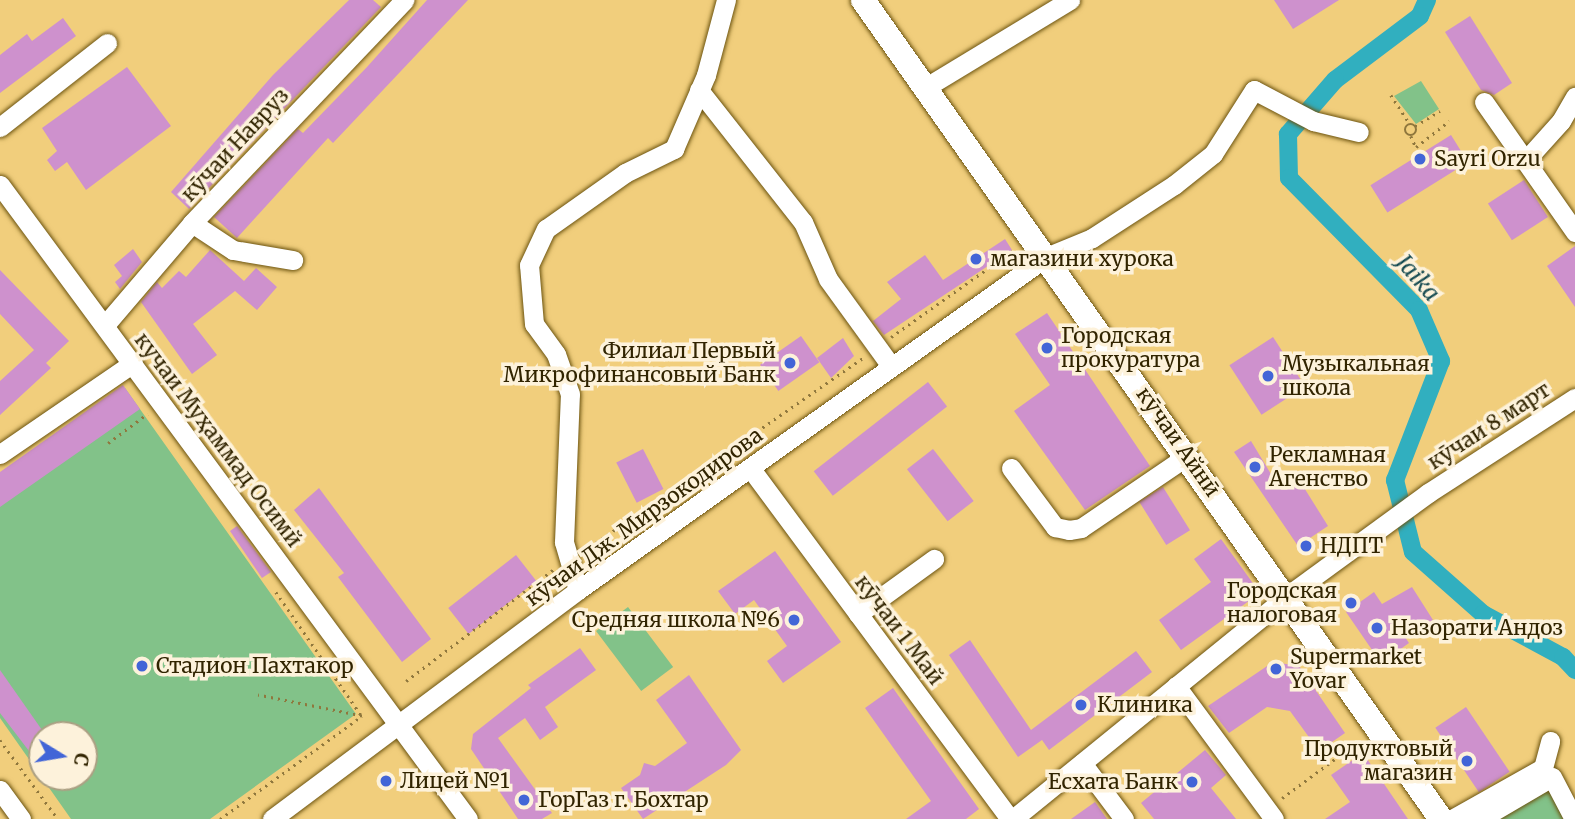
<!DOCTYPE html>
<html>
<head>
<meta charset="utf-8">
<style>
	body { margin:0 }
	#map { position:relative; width:1575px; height:819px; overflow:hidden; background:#f1ce7c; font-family:Merriweather,serif }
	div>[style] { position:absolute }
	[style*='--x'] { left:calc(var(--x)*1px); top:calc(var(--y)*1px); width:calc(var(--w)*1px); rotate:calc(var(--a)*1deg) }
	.green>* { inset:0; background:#82c289; transform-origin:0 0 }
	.canal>* { height:18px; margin:-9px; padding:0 9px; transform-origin:9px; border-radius:9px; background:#31afbf }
	.building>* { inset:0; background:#ce91cd; transform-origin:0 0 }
	.path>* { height:2.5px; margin-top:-1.25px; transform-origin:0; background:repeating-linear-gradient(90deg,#8f773d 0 2px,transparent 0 7px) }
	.path>.ring { margin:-1.25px; padding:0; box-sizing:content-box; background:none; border:2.5px solid #8f773d; border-radius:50% }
	.roads { filter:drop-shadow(0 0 2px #6c5410) drop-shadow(0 0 2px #6c5410) }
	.minor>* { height:19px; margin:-9.5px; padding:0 9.5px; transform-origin:9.5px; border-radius:9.5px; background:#fff }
	.major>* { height:24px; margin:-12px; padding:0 12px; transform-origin:12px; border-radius:12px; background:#fff }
	.dots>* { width:19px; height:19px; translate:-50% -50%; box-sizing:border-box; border:4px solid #fdf2db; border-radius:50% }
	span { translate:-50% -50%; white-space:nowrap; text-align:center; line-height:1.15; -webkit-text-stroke:7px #fdf2db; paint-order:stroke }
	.street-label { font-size:21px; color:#312400 }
	.poi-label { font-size:21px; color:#312400 }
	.left { translate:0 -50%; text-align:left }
	.right { translate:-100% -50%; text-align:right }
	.water-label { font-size:23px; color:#164b52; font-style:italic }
	.north { position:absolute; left:28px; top:721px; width:70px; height:70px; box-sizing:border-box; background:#fdf2db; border:2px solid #aba083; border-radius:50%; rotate:101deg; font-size:19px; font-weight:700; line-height:28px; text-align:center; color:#312400 }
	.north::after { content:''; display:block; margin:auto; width:24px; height:32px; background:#4265d7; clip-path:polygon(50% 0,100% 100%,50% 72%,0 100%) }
</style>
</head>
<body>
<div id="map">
	<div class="green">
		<i style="clip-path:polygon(1421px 81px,1439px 109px,1416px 124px,1394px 96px)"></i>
		<i style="clip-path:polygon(evenodd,125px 388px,356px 714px,210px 819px,71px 819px,0 718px,0 477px,125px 388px,42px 735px,84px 735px,84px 777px,42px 777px,42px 735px)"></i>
		<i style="left:628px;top:607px;width:75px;height:40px;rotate:53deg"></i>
		<i style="clip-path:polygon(1549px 787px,1564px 819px,1492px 819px)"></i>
	</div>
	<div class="canal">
		<i style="--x:1427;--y:0;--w:17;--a:114"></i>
		<i style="--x:1420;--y:16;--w:106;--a:143"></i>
		<i style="--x:1335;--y:80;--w:72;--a:131"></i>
		<i style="--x:1288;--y:134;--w:44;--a:88.7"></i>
		<i style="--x:1289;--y:178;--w:185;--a:45.4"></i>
		<i style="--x:1419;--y:310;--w:56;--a:66.7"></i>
		<i style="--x:1441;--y:361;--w:128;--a:111.1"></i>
		<i style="--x:1395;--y:480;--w:74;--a:76"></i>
		<i style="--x:1413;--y:552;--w:94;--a:41.5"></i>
		<i style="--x:1483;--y:614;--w:91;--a:28.3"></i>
		<i style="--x:1563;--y:657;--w:18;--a:47"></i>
	</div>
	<div class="building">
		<i style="clip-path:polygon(349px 0,373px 0,381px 7px,189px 209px,171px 192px,273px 75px)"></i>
		<i style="clip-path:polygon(427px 0,468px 0,333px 143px,328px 138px,237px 238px,214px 217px,298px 129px,303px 133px,367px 67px)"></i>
		<i style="clip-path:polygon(1274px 0,1339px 0,1293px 29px)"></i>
		<i style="clip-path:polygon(1470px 16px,1512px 83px,1494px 95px,1481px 90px,1445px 32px)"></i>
		<i style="clip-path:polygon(63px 18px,76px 36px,0 93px,0 55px,27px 34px,32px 41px)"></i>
		<i style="clip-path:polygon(127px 67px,171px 126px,86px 190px,67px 162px,55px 171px,47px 160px,57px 151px,42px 128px)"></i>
		<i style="left:1451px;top:135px;width:32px;height:95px;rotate:58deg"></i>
		<i style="left:1524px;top:180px;width:44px;height:43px;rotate:57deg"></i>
		<i style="clip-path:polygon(1005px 239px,1012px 250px,884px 335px,873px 321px,901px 299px,887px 282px,925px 255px,943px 280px)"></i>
		<i style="clip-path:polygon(1575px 246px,1575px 307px,1547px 266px)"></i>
		<i style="clip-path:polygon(133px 249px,142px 262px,120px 289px,115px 282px,122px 276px,114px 265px)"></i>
		<i style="clip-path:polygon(210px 250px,244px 281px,256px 268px,277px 287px,257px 310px,235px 291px,193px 324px,217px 355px,192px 374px,141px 302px,157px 282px,162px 288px,179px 271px,186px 277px)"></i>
		<i style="clip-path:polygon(0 270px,69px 341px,46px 363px,51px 368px,0 415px,0 381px,34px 350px,0 314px)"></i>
		<i style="clip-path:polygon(1047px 313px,1150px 466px,1085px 510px,1014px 411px,1050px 385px,1015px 334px)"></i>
		<i style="left:801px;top:336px;width:32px;height:50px;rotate:55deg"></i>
		<i style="left:1273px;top:337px;width:59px;height:52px;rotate:57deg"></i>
		<i style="clip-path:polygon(843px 338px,854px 356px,831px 378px,817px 358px)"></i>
		<i style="left:928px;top:382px;width:31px;height:145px;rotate:52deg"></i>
		<i style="clip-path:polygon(123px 385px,140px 409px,0 507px,0 472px)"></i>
		<i style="clip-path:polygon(1251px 441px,1280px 489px,1298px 478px,1328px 526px,1298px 546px,1234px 452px)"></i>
		<i style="left:643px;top:449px;width:45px;height:30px;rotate:63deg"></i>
		<i style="left:933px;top:449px;width:66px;height:33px;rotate:52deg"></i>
		<i style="left:1163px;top:487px;width:51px;height:28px;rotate:58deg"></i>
		<i style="clip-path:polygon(319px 488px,431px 639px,402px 662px,338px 577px,344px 573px,294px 510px)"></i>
		<i style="clip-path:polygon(237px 526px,271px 572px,262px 578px,230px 531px)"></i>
		<i style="clip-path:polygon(1221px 539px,1260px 593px,1181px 650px,1159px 620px,1211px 582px,1194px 559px)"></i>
		<i style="clip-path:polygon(775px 551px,841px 642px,783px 683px,767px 661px,787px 646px,754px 600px,735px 614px,718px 591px)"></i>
		<i style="left:516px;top:555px;width:33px;height:86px;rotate:52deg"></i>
		<i style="clip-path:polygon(1412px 587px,1433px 620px,1405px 637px,1409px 643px,1381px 663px,1346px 612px,1374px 592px,1382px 604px)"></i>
		<i style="clip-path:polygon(970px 640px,1031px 730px,1136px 651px,1152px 672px,1049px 750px,1042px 740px,1018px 757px,949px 655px)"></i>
		<i style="clip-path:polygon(580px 648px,596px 670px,545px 707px,558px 727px,540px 740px,525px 718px,498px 738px,552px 813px,542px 819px,518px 819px,471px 749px,473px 734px,531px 688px,528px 685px)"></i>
		<i style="clip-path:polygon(1273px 662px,1299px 666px,1345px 733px,1319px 751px,1290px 711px,1267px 707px,1229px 733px,1208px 706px)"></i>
		<i style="clip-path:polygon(0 670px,42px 730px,42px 768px,0 713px)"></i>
		<i style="clip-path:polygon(689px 675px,741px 750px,726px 765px,643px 819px,621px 788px,640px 775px,644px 763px,655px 766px,687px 743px,656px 700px)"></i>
		<i style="clip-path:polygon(893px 688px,979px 809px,966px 819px,906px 819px,931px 801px,865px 708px)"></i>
		<i style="left:1466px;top:707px;width:78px;height:37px;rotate:56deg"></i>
		<i style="clip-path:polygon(1205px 750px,1226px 775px,1211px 788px,1236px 819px,1154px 819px,1141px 803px)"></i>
		<i style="clip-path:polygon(1363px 753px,1408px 819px,1325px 819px,1350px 802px,1331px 775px)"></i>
		<i style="clip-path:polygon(1095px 802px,1107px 819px,1071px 819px)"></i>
	</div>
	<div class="path">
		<i style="--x:1391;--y:95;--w:35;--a:57"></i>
		<i class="ring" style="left:1405px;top:124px;width:9.5px;height:9.5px"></i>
		<i style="--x:1415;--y:126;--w:29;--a:-31"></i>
		<i style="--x:1411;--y:136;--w:12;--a:66"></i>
		<i style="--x:1416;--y:147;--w:42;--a:-38.2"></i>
		<i style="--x:891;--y:337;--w:151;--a:-35.3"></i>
		<i style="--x:108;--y:443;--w:49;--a:-36.6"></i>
		<i style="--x:584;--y:551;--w:339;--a:-34.7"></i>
		<i style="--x:276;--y:592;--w:151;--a:55.3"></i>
		<i style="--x:406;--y:681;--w:186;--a:-37.1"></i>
		<i style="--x:0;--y:740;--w:98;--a:53.7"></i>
		<i style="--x:1282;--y:798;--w:94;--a:-36.4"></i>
		<i style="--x:220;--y:819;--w:175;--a:-36"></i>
		<i style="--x:362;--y:716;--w:106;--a:-168.6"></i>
	</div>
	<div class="roads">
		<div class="minor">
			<i style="--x:923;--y:89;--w:172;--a:-31.2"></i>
			<i style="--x:699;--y:90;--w:168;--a:51.8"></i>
			<i style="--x:803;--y:222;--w:62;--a:66.3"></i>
			<i style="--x:828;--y:279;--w:107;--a:54.1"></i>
			<i style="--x:1484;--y:102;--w:159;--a:55"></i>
			<i style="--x:0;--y:127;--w:136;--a:-38.1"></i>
			<i style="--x:1525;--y:161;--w:54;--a:-48"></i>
			<i style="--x:1561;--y:121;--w:28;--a:-60"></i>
			<i style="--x:0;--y:185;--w:788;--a:53.57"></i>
			<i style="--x:192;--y:223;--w:49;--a:33.4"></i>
			<i style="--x:233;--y:250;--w:61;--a:9.5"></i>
			<i style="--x:105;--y:325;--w:134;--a:-49.5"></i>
			<i style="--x:192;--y:223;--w:308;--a:-46.4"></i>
			<i style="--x:0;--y:454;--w:161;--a:-34.4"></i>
			<i style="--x:1011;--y:468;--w:74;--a:53.3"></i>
			<i style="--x:1055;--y:527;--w:14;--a:12"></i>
			<i style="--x:1069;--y:530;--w:12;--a:-9"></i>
			<i style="--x:1081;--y:528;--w:128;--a:-34.2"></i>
			<i style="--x:751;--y:469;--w:435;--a:53.5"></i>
			<i style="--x:578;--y:590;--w:50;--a:-106.3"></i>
			<i style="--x:564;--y:542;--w:148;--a:-87.7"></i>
			<i style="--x:570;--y:394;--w:42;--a:-109.3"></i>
			<i style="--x:556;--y:354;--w:37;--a:-126"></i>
			<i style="--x:534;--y:324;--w:59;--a:-94.8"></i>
			<i style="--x:529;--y:265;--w:40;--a:-65"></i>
			<i style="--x:546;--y:229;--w:97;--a:-35.3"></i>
			<i style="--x:625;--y:173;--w:55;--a:-26.1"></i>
			<i style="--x:674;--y:149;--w:81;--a:-66.6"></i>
			<i style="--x:706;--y:75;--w:78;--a:-75.1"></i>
			<i style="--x:858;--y:614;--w:94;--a:-35.9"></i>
			<i style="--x:1176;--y:686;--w:165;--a:53.6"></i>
			<i style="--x:1082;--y:763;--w:70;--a:53.1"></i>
			<i style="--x:0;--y:790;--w:36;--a:54"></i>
			<i style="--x:272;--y:819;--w:382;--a:-36.8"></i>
			<i style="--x:578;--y:590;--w:574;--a:-35.43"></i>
			<i style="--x:1046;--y:257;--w:50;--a:-22.4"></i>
			<i style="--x:1092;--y:238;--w:98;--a:-32.9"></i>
			<i style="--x:1174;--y:185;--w:50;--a:-38.5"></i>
			<i style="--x:1213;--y:154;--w:76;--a:-57.4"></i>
			<i style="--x:1254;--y:90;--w:67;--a:27.7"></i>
			<i style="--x:1313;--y:121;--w:47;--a:13.4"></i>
			<i style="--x:1013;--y:819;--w:353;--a:-39.1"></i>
			<i style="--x:1287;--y:596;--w:175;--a:-36.1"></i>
			<i style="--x:1428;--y:493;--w:175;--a:-32.9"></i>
			<i style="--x:1452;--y:819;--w:104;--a:-29.3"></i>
			<i style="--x:1543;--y:768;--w:28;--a:-75"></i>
			<i style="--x:1480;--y:819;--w:83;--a:-30.3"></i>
			<i style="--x:1552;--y:777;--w:47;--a:62.4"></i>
		</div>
		<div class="major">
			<i style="--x:863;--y:0;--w:1002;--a:54.79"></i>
		</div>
	</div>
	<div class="dots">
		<i style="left:1420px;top:159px;background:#4265d7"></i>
		<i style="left:976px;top:259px;background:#4265d7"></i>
		<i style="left:1047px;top:348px;background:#4265d7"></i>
		<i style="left:790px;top:363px;background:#4265d7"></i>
		<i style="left:1268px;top:376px;background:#4265d7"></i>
		<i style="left:1255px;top:467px;background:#4265d7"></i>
		<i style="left:1306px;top:546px;background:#4265d7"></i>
		<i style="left:1351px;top:603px;background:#4265d7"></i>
		<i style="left:794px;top:620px;background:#4265d7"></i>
		<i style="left:1377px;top:628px;background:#4265d7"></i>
		<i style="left:142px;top:666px;background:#4265d7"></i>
		<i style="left:1276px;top:669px;background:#4265d7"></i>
		<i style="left:1081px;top:705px;background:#4265d7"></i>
		<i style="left:1467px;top:761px;background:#4265d7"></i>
		<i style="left:386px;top:781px;background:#4265d7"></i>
		<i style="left:1192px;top:782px;background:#4265d7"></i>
		<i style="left:524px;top:800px;background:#4265d7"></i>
	</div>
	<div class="street-label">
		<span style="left:235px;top:145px;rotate:-47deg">кӯчаи Навруз</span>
		<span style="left:1489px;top:426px;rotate:-33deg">кӯчаи 8 март</span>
		<span style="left:218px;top:440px;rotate:53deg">кучаи Муҳаммад Осимй</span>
		<span style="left:1178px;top:442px;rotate:55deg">кӯчаи Айнӣ</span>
		<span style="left:644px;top:517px;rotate:-36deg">кӯчаи Дж. Мирзокодирова</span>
		<span style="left:899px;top:630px;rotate:53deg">кӯчаи 1 Май</span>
	</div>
	<div class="poi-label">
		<span class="left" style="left:1434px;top:159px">Sayri Orzu</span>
		<span class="left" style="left:990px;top:259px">магазини хурока</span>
		<span class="left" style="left:1061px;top:348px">Городская<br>прокуратура</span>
		<span class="right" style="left:776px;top:363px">Филиал Первый<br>Микрофинансовый Банк</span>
		<span class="left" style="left:1282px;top:376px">Музыкальная<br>школа</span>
		<span class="left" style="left:1269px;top:467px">Рекламная<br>Агенство</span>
		<span class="left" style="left:1320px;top:546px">НДПТ</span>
		<span class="right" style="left:1337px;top:603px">Городская<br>налоговая</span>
		<span class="right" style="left:780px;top:620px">Средняя школа №6</span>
		<span class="left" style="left:1391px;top:628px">Назорати Андоз</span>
		<span class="left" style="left:1290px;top:669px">Supermarket<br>Yovar</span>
		<span class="left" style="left:156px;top:666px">Стадион Пахтакор</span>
		<span class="left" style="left:1097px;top:705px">Клиника</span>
		<span class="right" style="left:1453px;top:761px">Продуктовый<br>магазин</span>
		<span class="left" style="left:400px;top:781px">Лицей №1</span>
		<span class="right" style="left:1178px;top:782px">Есхата Банк</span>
		<span class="left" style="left:538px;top:800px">ГорГаз г. Бохтар</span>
	</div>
	<div class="water-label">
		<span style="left:1418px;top:278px;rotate:49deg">Jaika</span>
	</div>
	<div class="north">С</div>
</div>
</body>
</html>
